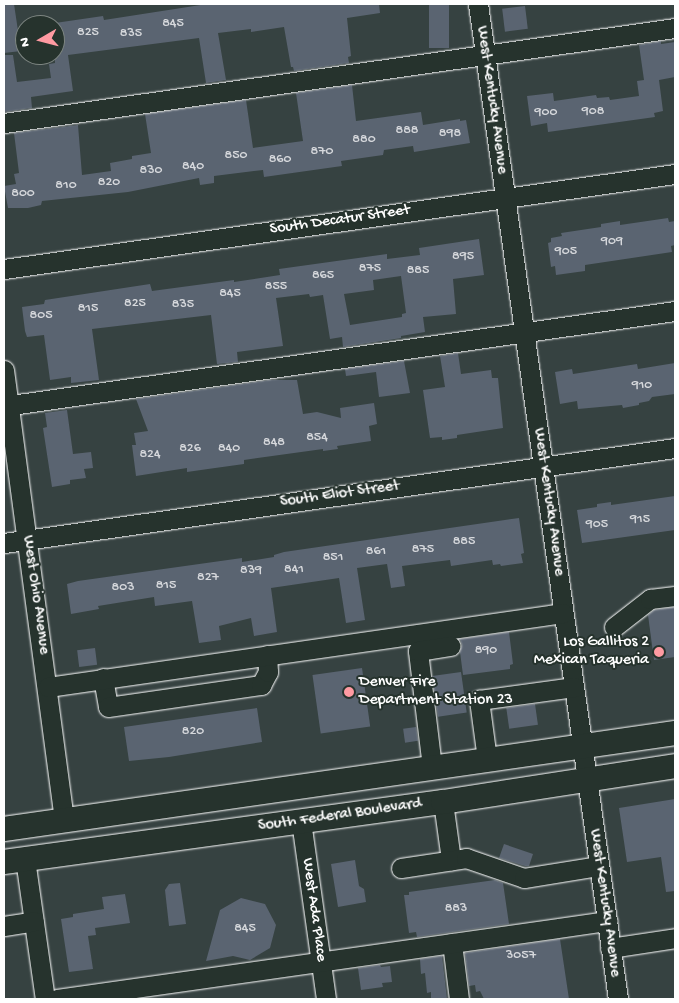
<!DOCTYPE html>
<html>
<head>
<meta charset="utf-8">
<style>
	body { margin:0 }
	#map { position:relative; width:679px; height:1003px; overflow:hidden; background:#364241; font-family:"Gochi Hand",sans-serif }
	div>[style] { position:absolute }
	[style*='--x'] { left:calc(var(--x)*1px); top:calc(var(--y)*1px); width:calc(var(--w)*1px); rotate:calc(var(--a)*1deg) }
	.building>* { inset:0; background:#5a6471; transform-origin:0 0 }
	.roads { filter:drop-shadow(0 0 1px #fff) drop-shadow(0 0 1px #fff) }
	.minor>* { height:19px; margin:-9.5px; padding:0 9.5px; transform-origin:9.5px; border-radius:9.5px; background:#26332d }
	.major>* { height:24px; margin:-12px; padding:0 12px; transform-origin:12px; border-radius:12px; background:#26332d }
	.dots>* { width:14px; height:14px; translate:-50% -50%; box-sizing:border-box; border:2px solid #26332d; border-radius:50% }
	span { translate:-50% -50%; white-space:nowrap; text-align:center; line-height:1.15; -webkit-text-stroke:4px #26332d; paint-order:stroke }
	.number-label { font-size:14px; color:#d6d8dc }
	.number-label span { -webkit-text-stroke-width:0 }
	.street-label { font-size:16px; color:#fff }
	.poi-label { font-size:16px; color:#fff }
	.right { translate:-100% -50%; text-align:right }
	.left { translate:0 -50%; text-align:left }
	.frame { position:absolute; inset:0; border:5px solid #fff; pointer-events:none }
	.north { position:absolute; left:15px; top:15px; width:50px; height:50px; box-sizing:border-box; background:#26332d; border:1px solid #7d8581; border-radius:50%; rotate:262deg; font-size:14px; font-weight:700; line-height:20px; text-align:center; color:#fff }
	.north::after { content:''; display:block; margin:auto; width:18px; height:22px; background:#ff9aa2; clip-path:polygon(50% 0,100% 100%,50% 72%,0 100%) }
</style>
</head>
<body>
<div id="map">
	<div class="building">
		<i style="clip-path:polygon(4px 4px,14px 4px,21px 51px,4px 53px)"></i>
		<i style="clip-path:polygon(207px 4px,379px 4px,380px 13px,347px 18px,351px 56px,348px 57px,349px 63px,294px 71px,293px 67px,291px 67px,284px 27px,251px 32px,251px 29px,218px 33px,226px 80px,206px 83px,199px 38px,68px 55px,73px 91px,31px 97px,32px 108px,4px 112px,4px 55px,13px 55px,17px 82px,51px 78px,49px 64px,55px 63px,55px 23px,103px 16px,104px 20px)"></i>
		<i style="left:429px;top:4px;width:20px;height:44px"></i>
		<i style="left:525px;top:6px;width:23px;height:23px;rotate:83deg"></i>
		<i style="clip-path:polygon(661px 41px,661px 44px,675px 42px,675px 77px,659px 80px,663px 111px,654px 113px,655px 117px,548px 132px,547px 123px,531px 126px,527px 96px,553px 93px,554px 101px,596px 95px,597px 98px,609px 97px,610px 100px,639px 96px,637px 81px,644px 80px,639px 45px)"></i>
		<i style="clip-path:polygon(352px 85px,356px 121px,421px 112px,423px 125px,460px 119px,460px 121px,466px 120px,470px 143px,414px 152px,413px 146px,384px 150px,383px 155px,341px 161px,342px 166px,264px 177px,263px 170px,214px 176px,214px 183px,200px 185px,199px 178px,128px 192px,42px 201px,41px 205px,28px 208px,8px 208px,4px 186px,16px 184px,14px 174px,19px 173px,14px 133px,78px 125px,82px 175px,111px 171px,110px 163px,132px 159px,132px 156px,151px 153px,145px 114px,246px 100px,253px 148px,303px 141px,296px 93px)"></i>
		<i style="clip-path:polygon(668px 218px,669px 222px,675px 221px,675px 245px,671px 246px,672px 252px,585px 265px,585px 271px,556px 275px,555px 266px,551px 267px,548px 243px,551px 242px,551px 238px,562px 236px,561px 233px,601px 227px,601px 224px,620px 221px,620px 225px)"></i>
		<i style="clip-path:polygon(evenodd,479px 239px,484px 275px,453px 279px,456px 314px,423px 317px,425px 332px,401px 336px,401px 338px,343px 347px,342px 337px,330px 339px,323px 295px,310px 297px,309px 294px,276px 298px,283px 346px,237px 352px,238px 362px,217px 364px,211px 315px,92px 329px,99px 380px,71px 383px,71px 377px,50px 380px,44px 335px,27px 337px,25px 331px,22px 307px,44px 304px,45px 300px,150px 284px,152px 291px,234px 280px,234px 282px,280px 275px,279px 269px,387px 254px,387px 259px,420px 255px,419px 248px,479px 239px,401px 276px,406px 313px,402px 314px,402px 317px,350px 325px,344px 294px,374px 290px,373px 280px,401px 276px)"></i>
		<i style="clip-path:polygon(458px 353px,461px 374px,491px 370px,492px 378px,498px 378px,503px 428px,457px 435px,457px 438px,442px 440px,442px 437px,430px 438px,423px 390px,445px 387px,440px 356px)"></i>
		<i style="clip-path:polygon(404px 361px,410px 393px,379px 397px,376px 372px,346px 376px,345px 369px)"></i>
		<i style="clip-path:polygon(675px 363px,675px 394px,652px 397px,649px 401px,639px 403px,639px 405px,623px 408px,622px 405px,578px 409px,577px 401px,560px 404px,555px 372px,572px 369px,573px 374px,637px 364px,638px 369px)"></i>
		<i style="clip-path:polygon(270px 380px,297px 380px,303px 414px,317px 412px,341px 418px,340px 408px,374px 403px,377px 424px,369px 426px,371px 441px,337px 446px,338px 449px,323px 451px,323px 449px,244px 460px,244px 464px,208px 469px,187px 472px,187px 468px,136px 476px,132px 445px,136px 445px,134px 433px,148px 431px,136px 399px)"></i>
		<i style="clip-path:polygon(67px 410px,73px 454px,91px 452px,93px 468px,84px 469px,86px 478px,70px 480px,70px 484px,52px 487px,43px 428px,47px 427px,45px 413px)"></i>
		<i style="clip-path:polygon(675px 496px,675px 530px,582px 543px,577px 510px,597px 507px,597px 504px,611px 502px,611px 505px)"></i>
		<i style="clip-path:polygon(519px 518px,524px 553px,521px 554px,523px 563px,501px 566px,500px 564px,493px 565px,492px 560px,451px 566px,450px 560px,402px 566px,405px 586px,391px 588px,387px 564px,357px 568px,365px 620px,346px 623px,339px 578px,271px 588px,277px 632px,254px 636px,251px 618px,219px 626px,221px 640px,199px 643px,192px 601px,155px 606px,154px 597px,98px 606px,99px 609px,71px 614px,67px 584px,78px 581px,242px 558px,242px 562px,274px 557px,274px 555px,284px 552px)"></i>
		<i style="clip-path:polygon(675px 607px,675px 657px,654px 660px,648px 615px,654px 610px)"></i>
		<i style="clip-path:polygon(509px 632px,513px 664px,510px 665px,510px 669px,463px 675px,460px 652px,462px 645px,460px 639px)"></i>
		<i style="left:95px;top:648px;width:17px;height:18px;rotate:83deg"></i>
		<i style="left:362px;top:668px;width:59px;height:50px;rotate:82deg"></i>
		<i style="left:461px;top:672px;width:41px;height:29px;rotate:82deg"></i>
		<i style="left:535px;top:704px;width:21px;height:29px;rotate:82deg"></i>
		<i style="clip-path:polygon(257px 708px,262px 742px,169px 757px,129px 761px,124px 727px)"></i>
		<i style="left:416px;top:727px;width:14px;height:13px;rotate:82deg"></i>
		<i style="clip-path:polygon(675px 799px,675px 891px,666px 892px,661px 857px,627px 862px,619px 808px)"></i>
		<i style="clip-path:polygon(504px 844px,533px 854px,529px 866px,525px 866px,499px 858px)"></i>
		<i style="clip-path:polygon(355px 860px,359px 886px,364px 889px,366px 902px,338px 907px,331px 864px)"></i>
		<i style="clip-path:polygon(495px 880px,503px 883px,509px 924px,417px 937px,416px 932px,409px 933px,404px 895px,409px 895px,409px 892px)"></i>
		<i style="clip-path:polygon(180px 883px,186px 924px,169px 926px,165px 890px,169px 884px)"></i>
		<i style="clip-path:polygon(125px 894px,130px 923px,95px 928px,96px 935px,88px 936px,93px 969px,69px 972px,61px 919px,73px 917px,73px 914px,104px 909px,102px 897px)"></i>
		<i style="clip-path:polygon(241px 898px,265px 904px,276px 925px,270px 948px,250px 960px,233px 956px,206px 961px,220px 910px)"></i>
		<i style="clip-path:polygon(560px 939px,569px 999px,484px 999px,480px 991px,476px 992px,475px 985px,469px 986px,465px 953px)"></i>
		<i style="clip-path:polygon(442px 956px,447px 999px,431px 999px,431px 992px,427px 993px,425px 973px,421px 974px,420px 959px)"></i>
		<i style="clip-path:polygon(380px 965px,381px 967px,390px 966px,392px 982px,382px 983px,383px 987px,361px 990px,358px 968px)"></i>
	</div>
	<div class="roads">
		<div class="minor">
			<i style="--x:478;--y:4;--w:1005;--a:81.99"></i>
			<i style="--x:4;--y:123;--w:678;--a:-8.06"></i>
			<i style="--x:4;--y:269;--w:678;--a:-8.06"></i>
			<i style="--x:4;--y:370;--w:454;--a:82.4"></i>
			<i style="--x:4;--y:406;--w:678;--a:-8.06"></i>
			<i style="--x:4;--y:543;--w:678;--a:-8.06"></i>
			<i style="--x:614;--y:627;--w:46;--a:-37.9"></i>
			<i style="--x:650;--y:599;--w:25;--a:-7"></i>
			<i style="--x:103;--y:678;--w:29;--a:80"></i>
			<i style="--x:108;--y:707;--w:155;--a:-8.2"></i>
			<i style="--x:261;--y:685;--w:15;--a:-62"></i>
			<i style="--x:268;--y:672;--w:17;--a:-93"></i>
			<i style="--x:48;--y:687;--w:520;--a:-8.18"></i>
			<i style="--x:487;--y:759;--w:60;--a:-97.7"></i>
			<i style="--x:479;--y:700;--w:96;--a:-7.8"></i>
			<i style="--x:432;--y:767;--w:117;--a:-96.9"></i>
			<i style="--x:418;--y:651;--w:33;--a:-9"></i>
			<i style="--x:443;--y:802;--w:59;--a:82.1"></i>
			<i style="--x:301;--y:821;--w:180;--a:82"></i>
			<i style="--x:25;--y:859;--w:141;--a:81.9"></i>
			<i style="--x:401;--y:868;--w:66;--a:-8.7"></i>
			<i style="--x:466;--y:858;--w:61;--a:19"></i>
			<i style="--x:524;--y:878;--w:76;--a:-9.1"></i>
			<i style="--x:4;--y:926;--w:30;--a:-9"></i>
			<i style="--x:452;--y:943;--w:56;--a:82.9"></i>
			<i style="--x:610;--y:948;--w:66;--a:-8.7"></i>
			<i style="--x:57;--y:999;--w:556;--a:-8.07"></i>
		</div>
		<div class="major">
			<i style="--x:4;--y:829;--w:678;--a:-8.14"></i>
			<i style="--x:4;--y:862;--w:443;--a:-7.8"></i>
			<i style="--x:443;--y:802;--w:235;--a:-8.8"></i>
		</div>
	</div>
	<div class="dots">
		<i style="left:659px;top:652px;background:#ff9aa2"></i>
		<i style="left:349px;top:692px;background:#ff9aa2"></i>
	</div>
	<div class="number-label">
		<span style="left:173px;top:24px">845</span>
		<span style="left:88px;top:33px">825</span>
		<span style="left:131px;top:34px">835</span>
		<span style="left:593px;top:112px">908</span>
		<span style="left:546px;top:113px">900</span>
		<span style="left:407px;top:131px">888</span>
		<span style="left:450px;top:134px">898</span>
		<span style="left:364px;top:140px">880</span>
		<span style="left:322px;top:152px">870</span>
		<span style="left:236px;top:156px">850</span>
		<span style="left:280px;top:160px">860</span>
		<span style="left:193px;top:167px">840</span>
		<span style="left:151px;top:171px">830</span>
		<span style="left:109px;top:183px">820</span>
		<span style="left:66px;top:186px">810</span>
		<span style="left:23px;top:194px">800</span>
		<span style="left:612px;top:242px">909</span>
		<span style="left:566px;top:252px">905</span>
		<span style="left:463px;top:257px">895</span>
		<span style="left:370px;top:269px">875</span>
		<span style="left:418px;top:271px">885</span>
		<span style="left:323px;top:276px">865</span>
		<span style="left:276px;top:287px">855</span>
		<span style="left:230px;top:294px">845</span>
		<span style="left:135px;top:304px">825</span>
		<span style="left:183px;top:305px">835</span>
		<span style="left:88px;top:309px">815</span>
		<span style="left:41px;top:316px">805</span>
		<span style="left:642px;top:386px">910</span>
		<span style="left:317px;top:438px">854</span>
		<span style="left:274px;top:443px">848</span>
		<span style="left:190px;top:449px">826</span>
		<span style="left:229px;top:449px">840</span>
		<span style="left:150px;top:455px">824</span>
		<span style="left:640px;top:520px">915</span>
		<span style="left:597px;top:525px">905</span>
		<span style="left:464px;top:542px">885</span>
		<span style="left:423px;top:550px">875</span>
		<span style="left:376px;top:552px">861</span>
		<span style="left:333px;top:558px">851</span>
		<span style="left:294px;top:570px">841</span>
		<span style="left:251px;top:571px">839</span>
		<span style="left:208px;top:578px">827</span>
		<span style="left:166px;top:586px">815</span>
		<span style="left:123px;top:588px">803</span>
		<span style="left:486px;top:651px">890</span>
		<span style="left:193px;top:732px">820</span>
		<span style="left:456px;top:909px">883</span>
		<span style="left:245px;top:929px">845</span>
		<span style="left:521px;top:956px">3057</span>
	</div>
	<div class="street-label">
		<span style="left:491px;top:100px;rotate:82deg">West Kentucky Avenue</span>
		<span style="left:340px;top:221px;rotate:-8deg">South Decatur Street</span>
		<span style="left:340px;top:495px;rotate:-8deg">South Eliot Street</span>
		<span style="left:548px;top:502px;rotate:82deg">West Kentucky Avenue</span>
		<span style="left:35px;top:595px;rotate:82deg">West Ohio Avenue</span>
		<span style="left:340px;top:816px;rotate:-8deg">South Federal Boulevard</span>
		<span style="left:604px;top:903px;rotate:82deg">West Kentucky Avenue</span>
		<span style="left:313px;top:910px;rotate:82deg">West Ada Place</span>
	</div>
	<div class="poi-label">
		<span class="right" style="left:649px;top:652px">Los Gallitos 2<br>Mexican Taqueria</span>
		<span class="left" style="left:359px;top:692px">Denver Fire<br>Department Station 23</span>
	</div>
	<div class="frame"></div>
	<div class="north">N</div>
</div>
</body>
</html>
